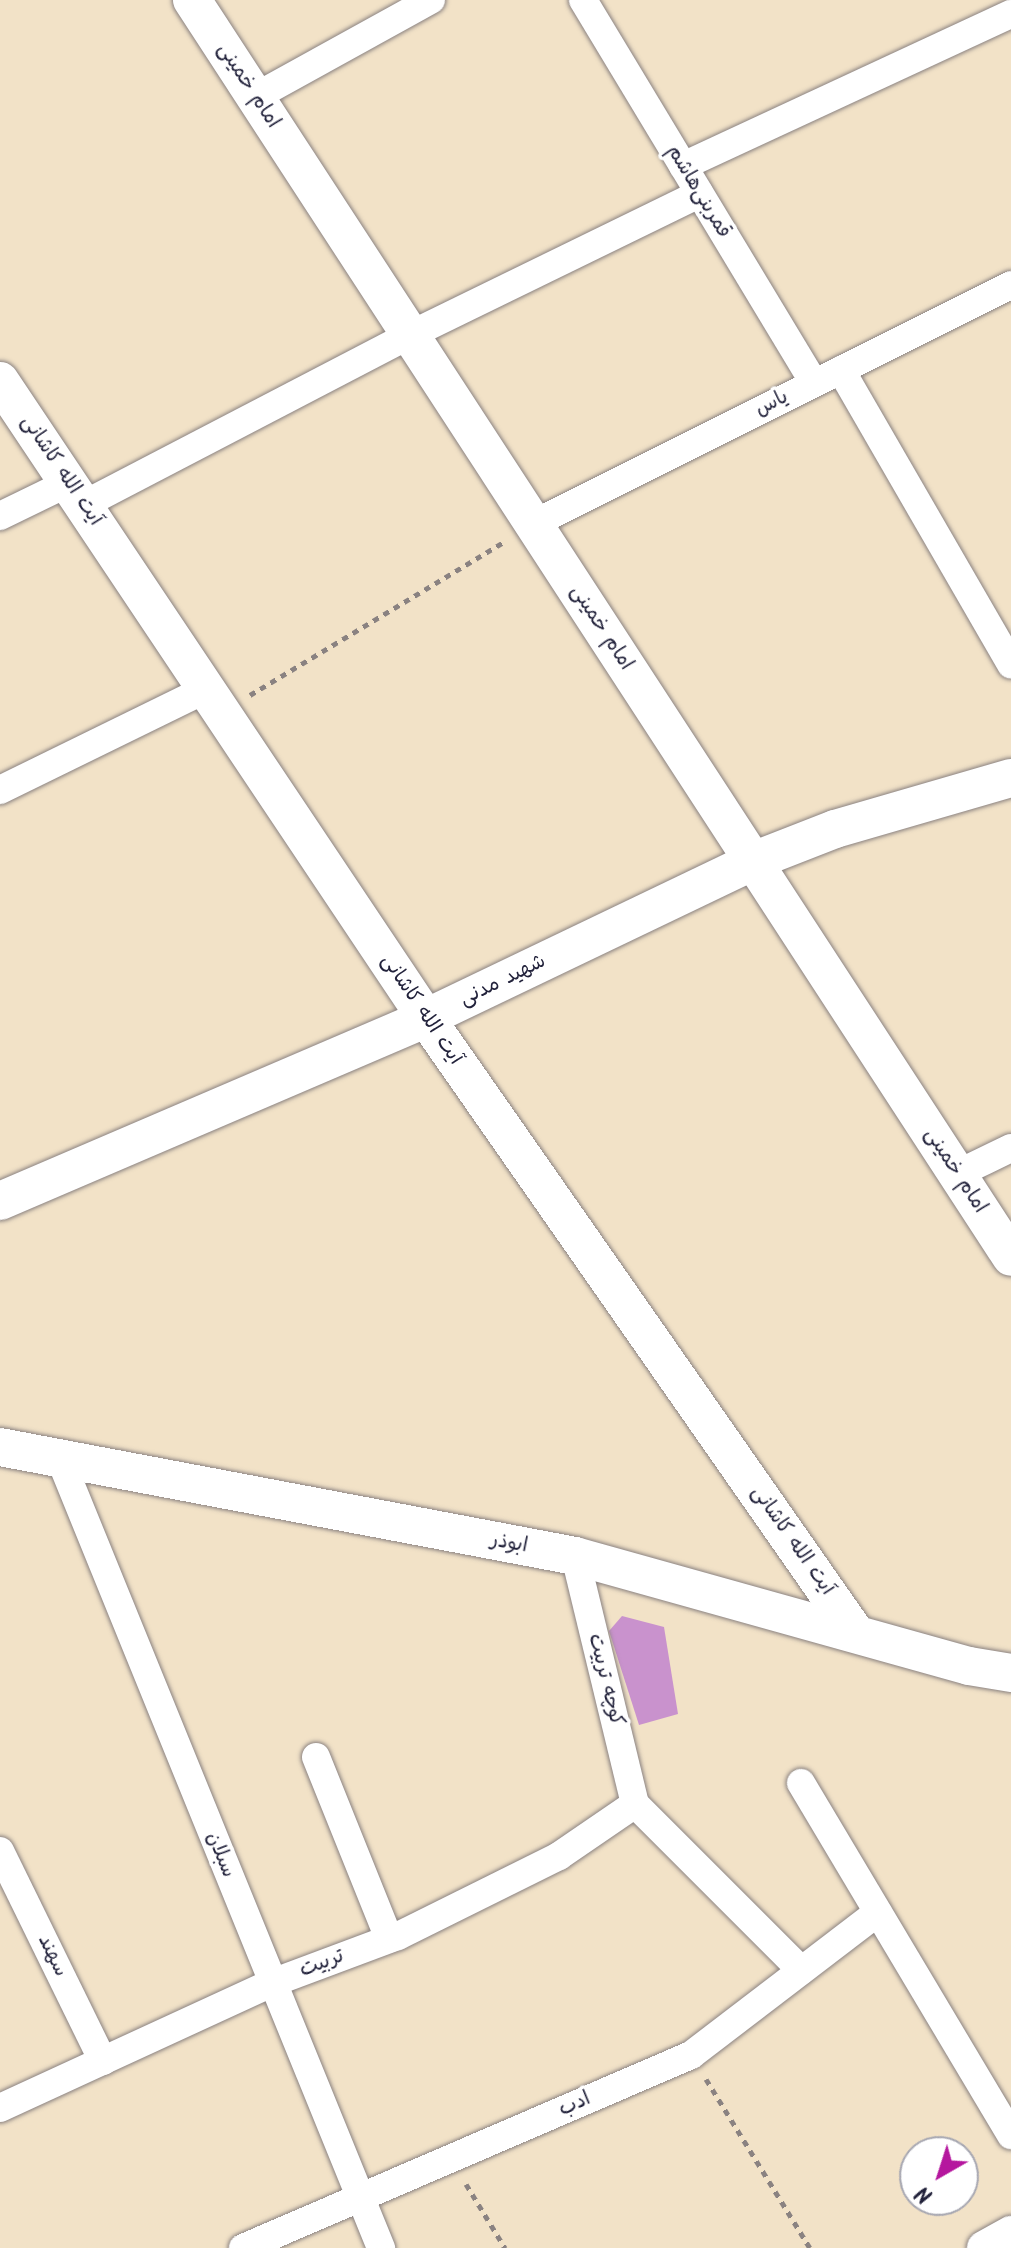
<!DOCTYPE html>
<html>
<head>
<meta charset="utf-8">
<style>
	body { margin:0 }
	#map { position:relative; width:1011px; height:2248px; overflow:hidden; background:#f2e2c7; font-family:Kalam,"Playpen Sans Arabic",sans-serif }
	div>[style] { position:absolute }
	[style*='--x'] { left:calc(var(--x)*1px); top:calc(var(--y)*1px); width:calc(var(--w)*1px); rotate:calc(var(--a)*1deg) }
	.building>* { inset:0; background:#c992cd }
	.path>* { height:5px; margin-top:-2.5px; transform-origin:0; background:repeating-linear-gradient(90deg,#8a8281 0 6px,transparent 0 12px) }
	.roads { filter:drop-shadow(0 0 2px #8a8281) drop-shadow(0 0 2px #8a8281) }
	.minor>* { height:28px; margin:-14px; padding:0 14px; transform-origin:14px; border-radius:14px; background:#fff }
	.tertiary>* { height:34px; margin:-17px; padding:0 17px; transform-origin:17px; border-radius:17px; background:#fff }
	.secondary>* { height:38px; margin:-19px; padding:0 19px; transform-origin:19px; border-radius:19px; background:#fff }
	span { translate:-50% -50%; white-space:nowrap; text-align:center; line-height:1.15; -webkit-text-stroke:7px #fff; paint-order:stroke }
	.street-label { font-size:20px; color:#22223b }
	.north { position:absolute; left:899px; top:2136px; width:80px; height:80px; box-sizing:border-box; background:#fff; border:2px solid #a7a7b1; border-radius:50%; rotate:219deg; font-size:22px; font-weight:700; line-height:32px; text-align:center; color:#22223b }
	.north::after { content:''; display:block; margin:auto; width:28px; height:36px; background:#b5179e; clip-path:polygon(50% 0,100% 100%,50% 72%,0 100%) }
</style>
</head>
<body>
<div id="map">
	<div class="building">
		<i style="clip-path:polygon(622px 1616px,664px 1627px,678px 1714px,639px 1725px,609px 1631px)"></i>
	</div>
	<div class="path">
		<i style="--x:250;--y:695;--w:298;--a:-31.1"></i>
		<i style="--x:706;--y:2079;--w:198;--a:58.4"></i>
		<i style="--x:466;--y:2184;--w:75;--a:58.6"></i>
	</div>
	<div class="roads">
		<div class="minor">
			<i style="--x:583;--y:0;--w:447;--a:58.9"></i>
			<i style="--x:255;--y:97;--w:201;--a:-28.9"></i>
			<i style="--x:683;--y:166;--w:362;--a:-24.9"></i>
			<i style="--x:841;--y:370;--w:340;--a:60"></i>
			<i style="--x:83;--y:505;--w:369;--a:-27.5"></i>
			<i style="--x:410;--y:335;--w:322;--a:-26"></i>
			<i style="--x:0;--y:516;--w:76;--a:-25.9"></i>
			<i style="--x:533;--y:524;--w:534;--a:-26.57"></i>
			<i style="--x:0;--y:790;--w:229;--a:-26.1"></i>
			<i style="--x:957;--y:1174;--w:60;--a:-25.7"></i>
			<i style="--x:61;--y:1461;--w:850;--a:67.87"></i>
			<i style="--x:575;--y:1556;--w:255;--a:76.4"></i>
			<i style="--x:316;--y:1757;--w:196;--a:68.1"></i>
			<i style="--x:801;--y:1783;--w:410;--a:59.2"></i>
			<i style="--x:635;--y:1804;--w:235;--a:45"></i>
			<i style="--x:0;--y:1851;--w:234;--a:63.9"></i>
			<i style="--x:0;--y:2108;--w:299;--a:-24.7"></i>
			<i style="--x:272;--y:1983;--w:134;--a:-20.5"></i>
			<i style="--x:398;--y:1936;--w:180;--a:-26.4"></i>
			<i style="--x:559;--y:1856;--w:92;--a:-34.4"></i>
			<i style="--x:243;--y:2248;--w:488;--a:-23.3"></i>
			<i style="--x:691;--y:2055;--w:235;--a:-37.4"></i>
		</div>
		<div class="tertiary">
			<i style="--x:984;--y:2248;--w:31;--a:-29"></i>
		</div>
		<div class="secondary">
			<i style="--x:192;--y:0;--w:1500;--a:56.91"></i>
			<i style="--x:0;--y:381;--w:766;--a:56.23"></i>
			<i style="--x:426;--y:1018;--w:748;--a:55.08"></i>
			<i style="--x:0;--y:1201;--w:464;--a:-23.2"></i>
			<i style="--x:426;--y:1018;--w:363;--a:-25.6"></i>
			<i style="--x:753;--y:861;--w:88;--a:-21.3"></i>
			<i style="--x:835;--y:829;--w:183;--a:-16.2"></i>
			<i style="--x:0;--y:1447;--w:585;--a:10.73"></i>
			<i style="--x:575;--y:1556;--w:409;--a:15.6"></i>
			<i style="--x:969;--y:1666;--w:43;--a:9.5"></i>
		</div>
	</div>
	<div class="street-label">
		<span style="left:248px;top:86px;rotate:57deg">امام خمینی</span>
		<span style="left:698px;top:192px;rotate:59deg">قمربنی‌هاشم</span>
		<span style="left:772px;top:404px;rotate:-27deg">یاس</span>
		<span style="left:61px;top:471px;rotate:56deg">آیت الله کاشانی</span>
		<span style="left:601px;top:628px;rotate:57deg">امام خمینی</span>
		<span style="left:503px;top:981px;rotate:-26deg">شهید مدنی</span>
		<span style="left:421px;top:1010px;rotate:56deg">آیت الله کاشانی</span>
		<span style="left:955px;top:1171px;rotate:57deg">امام خمینی</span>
		<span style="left:792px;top:1541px;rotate:55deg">آیت الله کاشانی</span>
		<span style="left:509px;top:1544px;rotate:10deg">ابوذر</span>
		<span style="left:605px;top:1680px;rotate:76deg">کوچه تربیت</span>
		<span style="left:220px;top:1855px;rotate:68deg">سبلان</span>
		<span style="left:52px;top:1956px;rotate:64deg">سهند</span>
		<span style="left:322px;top:1964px;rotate:-21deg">تربیت</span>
		<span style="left:575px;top:2105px;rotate:-24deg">ادب</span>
	</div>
	<div class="north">N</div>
</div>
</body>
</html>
